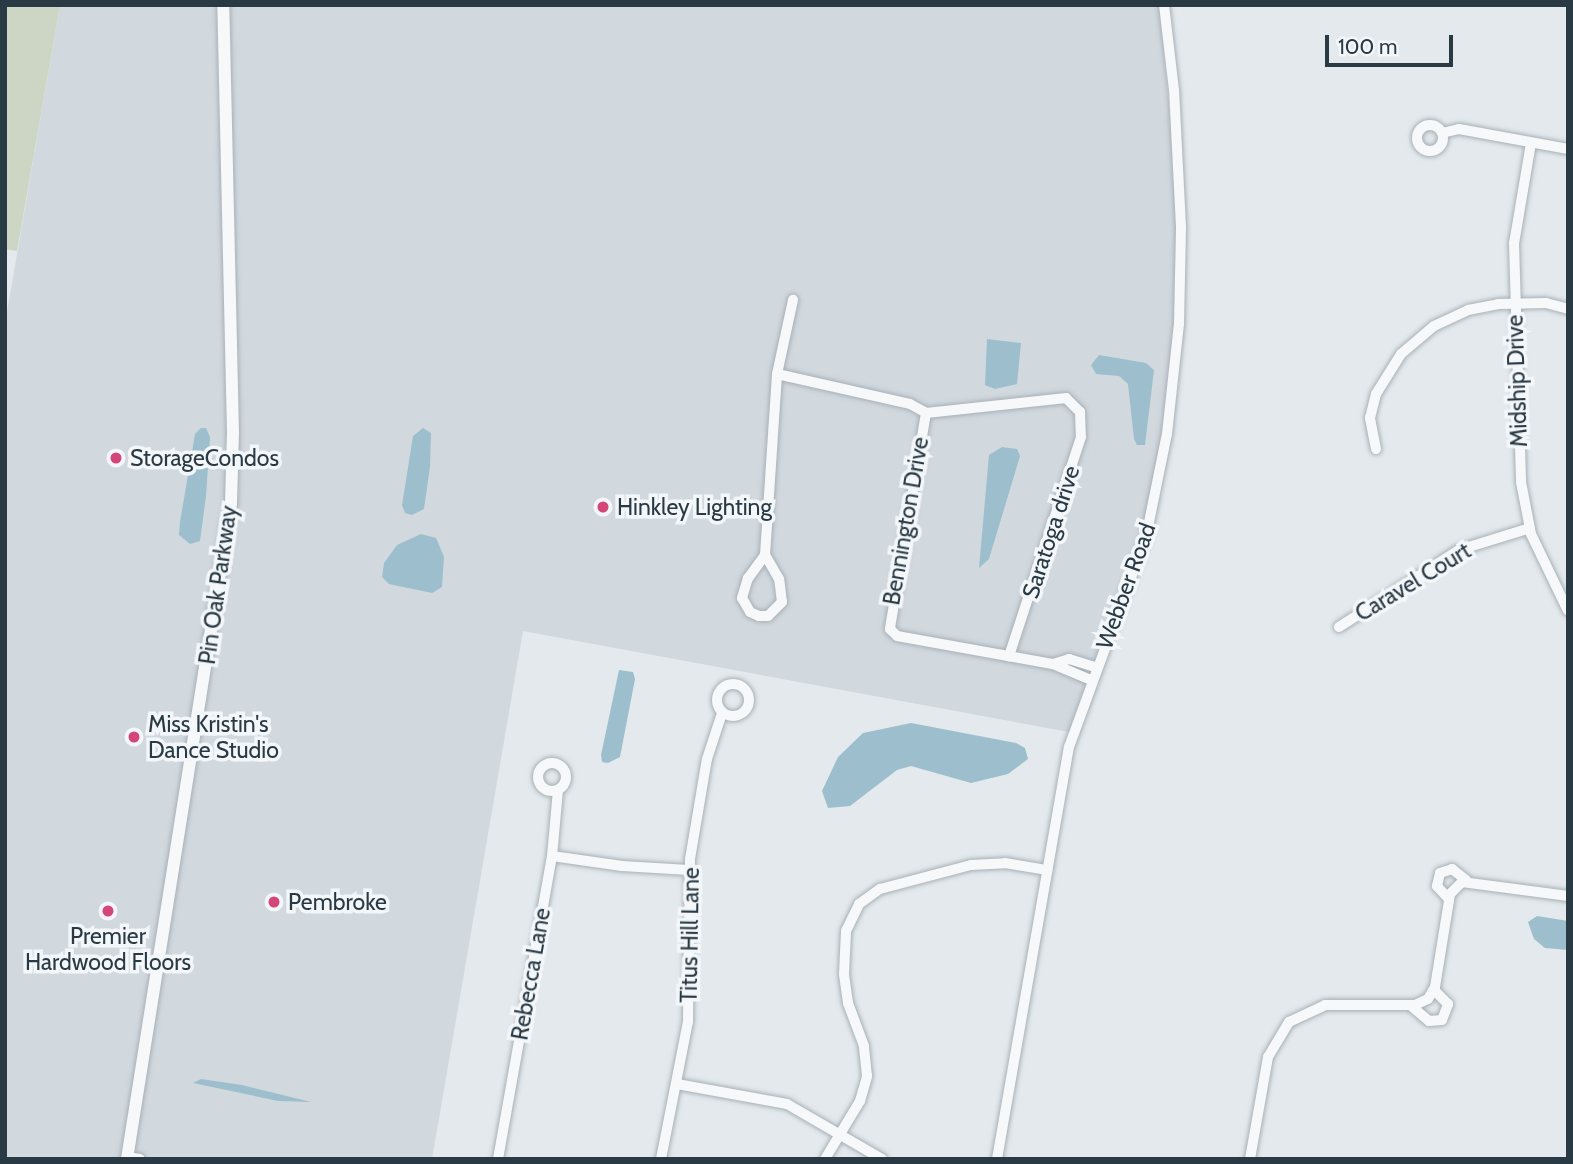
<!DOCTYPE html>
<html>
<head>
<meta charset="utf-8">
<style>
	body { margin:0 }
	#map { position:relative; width:1573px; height:1164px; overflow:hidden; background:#e3e9ec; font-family:Cabin,sans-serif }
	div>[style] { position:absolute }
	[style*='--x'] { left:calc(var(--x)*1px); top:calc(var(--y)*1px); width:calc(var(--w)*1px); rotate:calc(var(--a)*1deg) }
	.built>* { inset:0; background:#d1d8de }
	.green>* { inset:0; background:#cdd6c4 }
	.water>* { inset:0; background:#9dbfcd }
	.roads { filter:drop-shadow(0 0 2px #a8b1b7) drop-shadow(0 0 2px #a8b1b7) }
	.minor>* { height:10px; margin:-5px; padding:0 5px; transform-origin:5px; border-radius:5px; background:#f7f8fa }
	.minor>.ring { margin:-5px; padding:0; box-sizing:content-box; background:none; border:10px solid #f7f8fa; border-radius:50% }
	.tertiary>* { height:12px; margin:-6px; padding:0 6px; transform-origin:6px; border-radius:6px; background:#f7f8fa }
	.dots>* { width:19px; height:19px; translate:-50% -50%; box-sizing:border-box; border:4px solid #f3f7f9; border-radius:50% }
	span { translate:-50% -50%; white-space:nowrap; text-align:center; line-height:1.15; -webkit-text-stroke:7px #f3f7f9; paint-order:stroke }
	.street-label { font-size:23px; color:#2a3a45 }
	.poi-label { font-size:23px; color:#2a3a45 }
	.left { translate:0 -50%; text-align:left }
	.frame { position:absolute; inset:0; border:7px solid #2a3a45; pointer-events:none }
	.scale { position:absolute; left:1325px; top:35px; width:128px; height:32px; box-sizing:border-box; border:4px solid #2a3a45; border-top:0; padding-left:9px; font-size:21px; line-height:24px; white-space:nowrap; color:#2a3a45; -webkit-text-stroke:5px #f3f7f9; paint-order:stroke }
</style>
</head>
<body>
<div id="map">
	<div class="built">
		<i style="clip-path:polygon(60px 5px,1160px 5px,1176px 189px,1177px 306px,1165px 421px,1146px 525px,1069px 732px,523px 631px,432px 1159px,5px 1159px,5px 324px)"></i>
	</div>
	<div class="green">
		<i style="clip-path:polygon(5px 5px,60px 5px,17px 251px,5px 249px)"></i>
	</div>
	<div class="water">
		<i style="clip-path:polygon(987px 339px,1021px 343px,1017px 384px,995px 389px,985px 385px)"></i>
		<i style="clip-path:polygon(1099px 355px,1146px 363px,1154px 370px,1145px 445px,1137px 445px,1134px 439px,1128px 384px,1119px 376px,1096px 374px,1091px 365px)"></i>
		<i style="clip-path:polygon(201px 428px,206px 428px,210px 437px,206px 496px,200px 541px,190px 544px,179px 535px,180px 522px,195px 434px)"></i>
		<i style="clip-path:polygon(423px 428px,431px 433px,430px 467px,424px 509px,412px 515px,405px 513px,402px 505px,413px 436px)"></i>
		<i style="clip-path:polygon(1002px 447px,1017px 449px,1020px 456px,989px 559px,979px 568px,989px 455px)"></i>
		<i style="clip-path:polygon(421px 534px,436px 538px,444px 557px,442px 587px,432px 593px,389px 584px,382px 577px,384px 563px,397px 545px)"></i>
		<i style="clip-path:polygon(619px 670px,633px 672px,635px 679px,620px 757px,608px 763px,602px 762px,601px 755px)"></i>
		<i style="clip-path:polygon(911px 723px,1016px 743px,1025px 748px,1028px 759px,1008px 774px,971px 783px,911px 766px,897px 770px,850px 806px,828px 808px,822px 791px,838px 757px,863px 733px)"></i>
		<i style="clip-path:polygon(1537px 916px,1568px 921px,1568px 950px,1545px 948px,1534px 939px,1528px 922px)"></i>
		<i style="clip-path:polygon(201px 1079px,242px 1085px,311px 1102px,278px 1101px,193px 1083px)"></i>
	</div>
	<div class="roads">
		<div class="minor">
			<i class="ring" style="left:1417px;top:125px;width:16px;height:16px"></i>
			<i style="--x:1442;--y:133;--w:17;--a:-13"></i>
			<i style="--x:1459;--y:129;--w:111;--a:10.4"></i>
			<i style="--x:1531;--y:143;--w:101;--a:99.6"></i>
			<i style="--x:1514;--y:243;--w:239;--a:88.3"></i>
			<i style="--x:1521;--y:482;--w:53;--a:79.1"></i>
			<i style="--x:1531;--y:534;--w:85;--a:64.3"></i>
			<i style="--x:777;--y:374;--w:136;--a:12.7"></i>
			<i style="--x:910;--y:404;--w:18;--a:29"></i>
			<i style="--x:926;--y:413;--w:141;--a:-6.1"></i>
			<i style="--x:1066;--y:398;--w:20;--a:45"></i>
			<i style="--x:1080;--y:412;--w:25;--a:88"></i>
			<i style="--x:1081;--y:437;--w:231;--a:108.2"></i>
			<i style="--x:926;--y:413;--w:219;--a:99.5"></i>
			<i style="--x:890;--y:629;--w:10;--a:45"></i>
			<i style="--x:897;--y:636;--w:158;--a:10.2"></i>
			<i style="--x:1376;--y:449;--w:32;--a:-101"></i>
			<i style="--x:1370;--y:418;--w:25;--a:-76"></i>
			<i style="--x:1376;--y:394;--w:47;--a:-58"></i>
			<i style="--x:1401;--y:354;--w:43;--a:-40.3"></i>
			<i style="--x:1434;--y:326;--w:38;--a:-25"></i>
			<i style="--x:1468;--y:310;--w:31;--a:-11"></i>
			<i style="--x:1498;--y:304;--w:48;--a:-1.2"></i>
			<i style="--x:1546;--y:303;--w:23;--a:15"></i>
			<i style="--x:765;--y:555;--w:29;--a:126"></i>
			<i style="--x:748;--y:578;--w:21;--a:107"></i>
			<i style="--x:742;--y:598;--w:16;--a:60"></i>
			<i style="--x:750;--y:612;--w:10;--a:24"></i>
			<i style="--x:759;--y:616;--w:9;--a:0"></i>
			<i style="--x:768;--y:616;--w:20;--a:-45"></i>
			<i style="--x:782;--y:602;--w:23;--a:-97"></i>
			<i style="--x:779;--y:579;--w:28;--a:-120"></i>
			<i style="--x:765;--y:555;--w:181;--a:-86.2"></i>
			<i style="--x:777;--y:374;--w:76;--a:-77.8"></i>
			<i style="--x:1339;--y:627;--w:143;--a:-32.7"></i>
			<i style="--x:1459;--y:550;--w:74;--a:-17.2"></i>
			<i style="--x:1091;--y:680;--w:41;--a:-157.2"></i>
			<i style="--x:1053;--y:664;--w:17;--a:-17"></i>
			<i style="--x:1069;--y:659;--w:28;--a:17"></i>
			<i class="ring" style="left:717px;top:684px;width:22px;height:22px"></i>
			<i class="ring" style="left:538px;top:763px;width:18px;height:18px"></i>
			<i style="--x:552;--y:856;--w:71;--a:8.1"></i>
			<i style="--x:622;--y:866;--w:67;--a:3.4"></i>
			<i style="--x:1449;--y:899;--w:18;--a:-133"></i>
			<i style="--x:1437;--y:886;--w:13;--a:-77"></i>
			<i style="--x:1440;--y:873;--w:13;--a:-18"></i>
			<i style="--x:1452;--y:869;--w:18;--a:38"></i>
			<i style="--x:1410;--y:1005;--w:25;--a:40"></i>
			<i style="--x:1429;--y:1021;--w:13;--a:-4"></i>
			<i style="--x:1442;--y:1020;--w:17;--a:-69"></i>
			<i style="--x:1448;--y:1004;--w:20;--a:-135"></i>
			<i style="--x:677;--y:1084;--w:112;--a:10.3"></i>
			<i style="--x:787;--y:1104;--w:110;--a:30.1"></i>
			<i style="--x:127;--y:1157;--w:13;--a:9"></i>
			<i style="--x:498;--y:1159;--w:308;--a:-79.9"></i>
			<i style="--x:552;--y:856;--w:66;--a:-84.8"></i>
			<i style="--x:661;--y:1159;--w:140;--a:-78.9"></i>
			<i style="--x:688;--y:1022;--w:163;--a:-89.3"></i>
			<i style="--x:690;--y:859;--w:101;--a:-80.4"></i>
			<i style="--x:707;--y:759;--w:48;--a:-71.9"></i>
			<i style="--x:825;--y:1159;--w:68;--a:-58.9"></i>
			<i style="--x:860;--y:1101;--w:26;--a:-74"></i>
			<i style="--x:867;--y:1076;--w:30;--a:-96"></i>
			<i style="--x:864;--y:1046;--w:46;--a:-110.4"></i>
			<i style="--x:848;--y:1003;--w:29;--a:-98"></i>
			<i style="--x:844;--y:974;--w:43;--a:-87.3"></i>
			<i style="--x:846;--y:931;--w:30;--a:-64"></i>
			<i style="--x:859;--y:904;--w:26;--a:-36"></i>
			<i style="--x:880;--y:889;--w:94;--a:-14.8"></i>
			<i style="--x:971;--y:865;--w:34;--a:-3"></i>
			<i style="--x:1005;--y:863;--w:43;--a:9.5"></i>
			<i style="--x:997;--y:1159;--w:418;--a:-80.1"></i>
			<i style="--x:1069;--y:747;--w:224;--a:-69.9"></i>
			<i style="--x:1146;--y:537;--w:105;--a:-78.5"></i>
			<i style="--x:1167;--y:434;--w:111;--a:-83.8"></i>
			<i style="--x:1179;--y:324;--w:97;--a:-88.8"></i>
			<i style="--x:1181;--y:227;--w:137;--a:-92.9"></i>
			<i style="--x:1174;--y:90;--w:86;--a:-96.7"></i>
			<i style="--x:1250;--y:1159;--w:104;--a:-80"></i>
			<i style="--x:1268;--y:1057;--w:41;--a:-59"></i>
			<i style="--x:1289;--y:1022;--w:40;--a:-25"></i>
			<i style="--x:1325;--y:1005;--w:90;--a:0"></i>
			<i style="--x:1415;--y:1005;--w:14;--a:-25"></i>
			<i style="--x:1428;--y:999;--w:14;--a:-60"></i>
			<i style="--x:1435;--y:987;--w:94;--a:-80.8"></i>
			<i style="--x:1450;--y:894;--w:17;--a:-45"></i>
			<i style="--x:1462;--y:882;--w:107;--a:7.5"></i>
		</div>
		<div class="tertiary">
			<i style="--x:127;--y:1159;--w:664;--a:-80.99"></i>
			<i style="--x:231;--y:503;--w:70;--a:-88.4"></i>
			<i style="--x:233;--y:433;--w:428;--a:-91.3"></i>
		</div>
	</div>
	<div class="dots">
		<i style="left:116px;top:458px;background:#d4457a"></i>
		<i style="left:603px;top:507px;background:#d4457a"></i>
		<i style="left:134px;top:737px;background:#d4457a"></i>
		<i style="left:274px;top:902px;background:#d4457a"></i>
		<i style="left:108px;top:911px;background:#d4457a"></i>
	</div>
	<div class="street-label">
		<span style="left:1517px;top:381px;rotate:-92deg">Midship Drive</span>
		<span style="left:906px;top:521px;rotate:-80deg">Bennington Drive</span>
		<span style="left:1051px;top:532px;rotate:-72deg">Saratoga drive</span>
		<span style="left:1413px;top:582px;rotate:-31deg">Caravel Court</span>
		<span style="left:218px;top:585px;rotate:-82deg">Pin Oak Parkway</span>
		<span style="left:1126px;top:586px;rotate:-70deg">Webber Road</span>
		<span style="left:690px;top:935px;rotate:-89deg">Titus Hill Lane</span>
		<span style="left:531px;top:974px;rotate:-80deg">Rebecca Lane</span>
	</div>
	<div class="poi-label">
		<span class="left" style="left:130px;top:458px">StorageCondos</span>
		<span class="left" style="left:617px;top:507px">Hinkley Lighting</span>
		<span class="left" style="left:148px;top:737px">Miss Kristin's<br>Dance Studio</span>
		<span class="left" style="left:288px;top:902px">Pembroke</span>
		<span style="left:108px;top:949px">Premier<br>Hardwood Floors</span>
	</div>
	<div class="frame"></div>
	<div class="scale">100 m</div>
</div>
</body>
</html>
